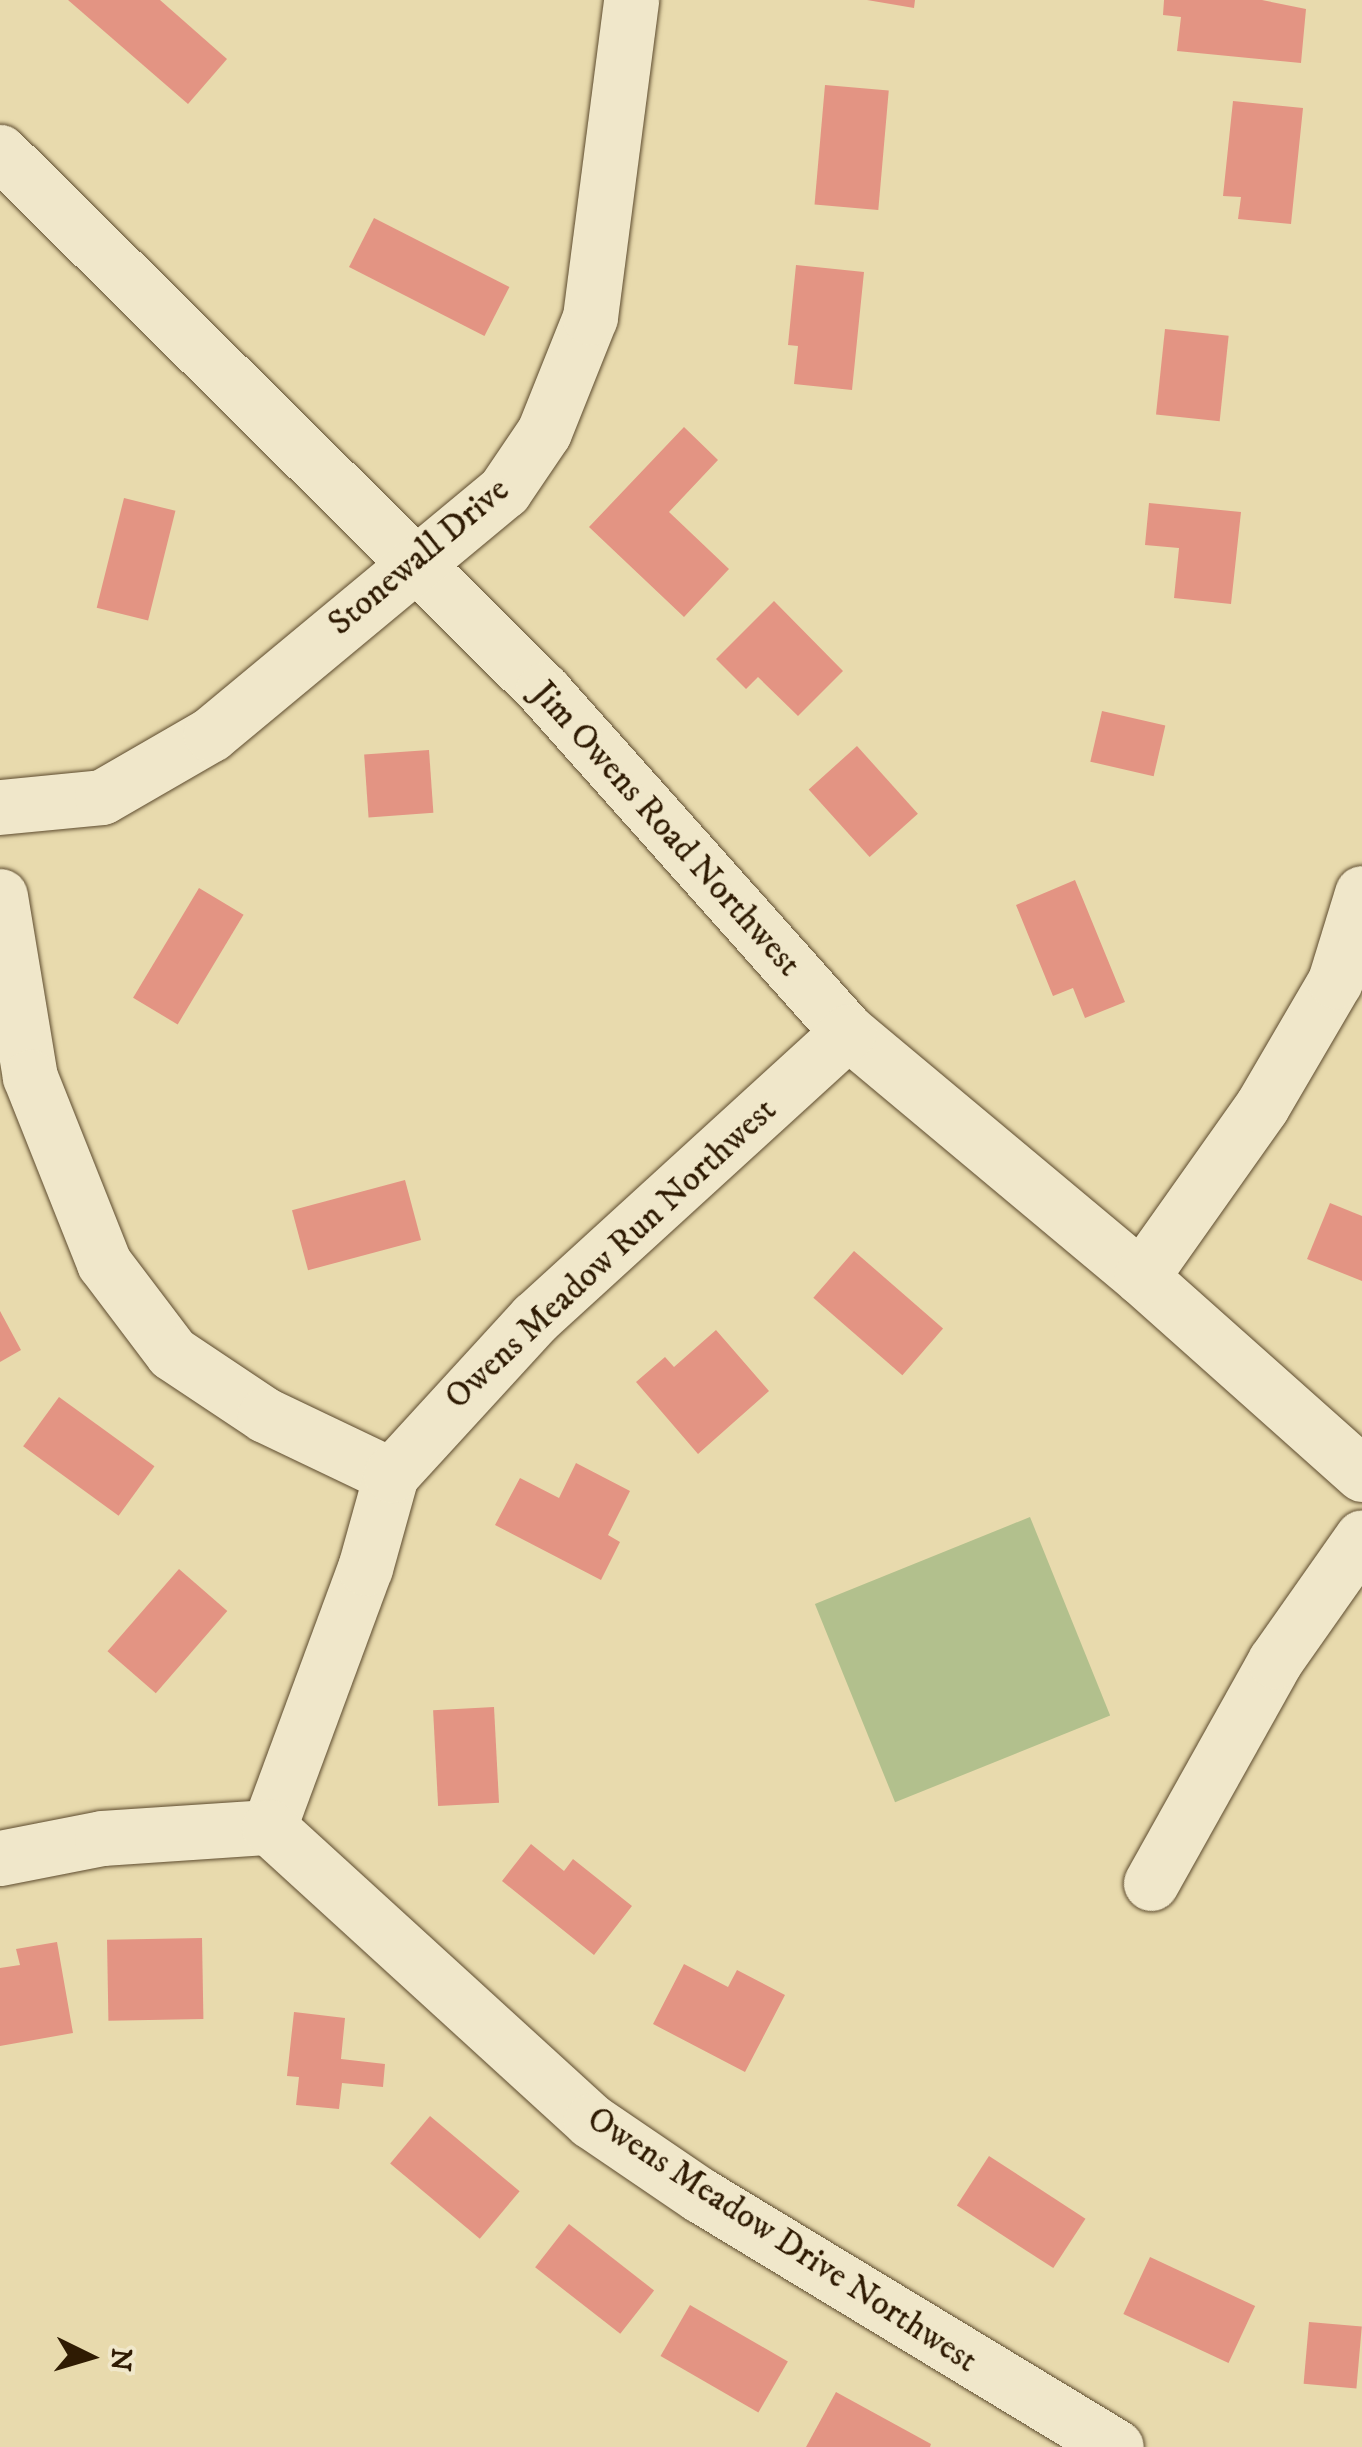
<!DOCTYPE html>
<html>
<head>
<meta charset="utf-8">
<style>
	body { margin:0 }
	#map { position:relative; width:1362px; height:2447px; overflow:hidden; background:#e8daad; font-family:"IM FELL DW Pica",serif }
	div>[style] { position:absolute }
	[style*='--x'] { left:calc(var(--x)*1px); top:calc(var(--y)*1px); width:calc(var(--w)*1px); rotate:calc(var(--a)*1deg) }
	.green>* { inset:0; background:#b2c08d; transform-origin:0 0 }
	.building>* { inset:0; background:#e39483; transform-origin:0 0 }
	.roads { filter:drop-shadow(0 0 2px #5d4b2e) drop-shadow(0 0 2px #5d4b2e) }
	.minor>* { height:55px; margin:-27.5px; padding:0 27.5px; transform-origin:27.5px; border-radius:27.5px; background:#f0e7ca }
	span { translate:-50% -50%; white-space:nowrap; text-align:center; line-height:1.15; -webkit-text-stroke:9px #f0e7ca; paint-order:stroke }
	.street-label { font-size:35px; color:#2f1b03 }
	.north { position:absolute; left:40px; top:2307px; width:100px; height:100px; -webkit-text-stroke:8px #f0e7ca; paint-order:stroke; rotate:95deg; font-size:28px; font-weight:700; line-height:40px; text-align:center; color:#2f1b03 }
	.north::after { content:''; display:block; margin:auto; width:35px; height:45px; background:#2f1b03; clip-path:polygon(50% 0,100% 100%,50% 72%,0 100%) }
</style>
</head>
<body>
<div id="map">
	<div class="green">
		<i style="left:1030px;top:1517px;width:214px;height:232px;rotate:68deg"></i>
	</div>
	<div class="building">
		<i style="clip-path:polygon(68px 0,160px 0,227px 59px,188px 104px)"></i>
		<i style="clip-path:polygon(867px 0,915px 0,914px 8px)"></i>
		<i style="clip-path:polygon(1164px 0,1262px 0,1306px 9px,1301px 63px,1177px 51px,1181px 17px,1163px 15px)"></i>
		<i style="left:825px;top:85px;width:64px;height:120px;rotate:5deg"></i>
		<i style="clip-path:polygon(1233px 101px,1303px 108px,1291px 224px,1238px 219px,1241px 197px,1223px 196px)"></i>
		<i style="left:374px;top:218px;width:152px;height:55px;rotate:27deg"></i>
		<i style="clip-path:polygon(796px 265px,864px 272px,852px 390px,794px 384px,798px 346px,788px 345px)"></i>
		<i style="left:1165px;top:329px;width:64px;height:86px;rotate:6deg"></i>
		<i style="clip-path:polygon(684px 427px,718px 460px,669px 512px,729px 569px,684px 617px,589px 527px)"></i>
		<i style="left:124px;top:498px;width:53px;height:113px;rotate:14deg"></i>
		<i style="clip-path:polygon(1149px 503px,1241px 512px,1231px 604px,1174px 598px,1179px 548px,1145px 545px)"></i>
		<i style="clip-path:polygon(774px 601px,843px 671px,798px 716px,758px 677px,746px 689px,716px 659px)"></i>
		<i style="left:1102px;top:711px;width:65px;height:52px;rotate:13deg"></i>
		<i style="left:857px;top:746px;width:91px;height:65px;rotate:48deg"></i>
		<i style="left:429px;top:750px;width:63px;height:65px;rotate:86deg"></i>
		<i style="clip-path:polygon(1075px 880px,1125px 1002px,1085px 1018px,1073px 988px,1053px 996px,1016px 905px)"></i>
		<i style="left:199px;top:888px;width:52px;height:128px;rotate:31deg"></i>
		<i style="left:405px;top:1180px;width:62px;height:117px;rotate:75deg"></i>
		<i style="clip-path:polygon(1330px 1203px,1362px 1216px,1362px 1281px,1307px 1259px)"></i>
		<i style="left:854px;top:1251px;width:118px;height:62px;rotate:41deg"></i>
		<i style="clip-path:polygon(0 1311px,21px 1350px,0 1362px)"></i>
		<i style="clip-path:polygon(716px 1330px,769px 1391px,698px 1454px,636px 1382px,665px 1357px,674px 1367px)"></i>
		<i style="left:59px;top:1397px;width:118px;height:61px;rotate:36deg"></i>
		<i style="clip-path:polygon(576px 1463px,630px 1491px,608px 1535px,620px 1542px,601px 1580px,495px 1525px,520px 1478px,559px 1498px)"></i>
		<i style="left:179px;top:1569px;width:64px;height:109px;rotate:41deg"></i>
		<i style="left:494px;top:1707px;width:96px;height:61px;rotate:87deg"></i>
		<i style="clip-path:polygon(531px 1844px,564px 1871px,573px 1859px,632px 1906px,594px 1955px,502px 1881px)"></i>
		<i style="left:202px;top:1938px;width:81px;height:95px;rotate:89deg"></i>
		<i style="clip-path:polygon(57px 1942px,73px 2033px,0 2046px,0 1968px,20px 1965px,16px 1949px)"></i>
		<i style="clip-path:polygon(684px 1964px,728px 1987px,737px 1970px,785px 1995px,745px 2072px,653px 2024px)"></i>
		<i style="clip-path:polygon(294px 2012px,345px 2018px,341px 2059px,385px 2064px,383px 2087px,342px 2083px,339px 2109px,296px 2105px,299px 2077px,287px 2076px)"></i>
		<i style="left:430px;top:2116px;width:117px;height:62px;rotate:40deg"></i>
		<i style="left:989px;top:2156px;width:115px;height:59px;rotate:33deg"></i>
		<i style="left:569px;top:2224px;width:108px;height:55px;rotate:38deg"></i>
		<i style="left:1150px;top:2257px;width:116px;height:63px;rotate:25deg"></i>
		<i style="left:690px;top:2305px;width:113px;height:59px;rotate:30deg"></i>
		<i style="left:1309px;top:2322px;width:53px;height:62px;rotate:5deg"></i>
		<i style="clip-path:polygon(836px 2392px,931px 2444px,930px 2447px,806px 2447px)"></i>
	</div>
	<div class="roads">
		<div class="minor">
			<i style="--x:0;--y:152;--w:764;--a:44.73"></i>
			<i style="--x:543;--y:690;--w:458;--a:48.3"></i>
			<i style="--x:848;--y:1032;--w:382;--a:39.9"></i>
			<i style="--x:1141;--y:1277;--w:296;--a:41.7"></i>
			<i style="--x:0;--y:807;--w:102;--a:-5.6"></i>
			<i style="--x:102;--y:797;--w:126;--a:-30"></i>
			<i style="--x:211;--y:734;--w:381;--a:-39.7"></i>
			<i style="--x:504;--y:491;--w:71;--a:-55.9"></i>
			<i style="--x:544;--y:432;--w:124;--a:-68.2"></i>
			<i style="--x:590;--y:317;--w:320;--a:-82.6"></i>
			<i style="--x:0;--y:896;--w:183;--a:80.6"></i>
			<i style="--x:30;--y:1077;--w:200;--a:68.3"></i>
			<i style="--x:104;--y:1263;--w:113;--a:52.9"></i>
			<i style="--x:172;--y:1353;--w:112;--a:33.7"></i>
			<i style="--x:265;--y:1415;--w:140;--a:25.5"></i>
			<i style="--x:1141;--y:1277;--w:209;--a:-54.7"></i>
			<i style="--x:1262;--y:1106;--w:145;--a:-59.7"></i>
			<i style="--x:1335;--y:981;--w:92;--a:-72.9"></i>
			<i style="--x:269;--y:1827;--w:276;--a:-69.7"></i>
			<i style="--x:365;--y:1568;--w:97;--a:-74.4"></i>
			<i style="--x:391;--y:1475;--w:213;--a:-47.5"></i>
			<i style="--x:535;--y:1318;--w:424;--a:-42.4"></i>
			<i style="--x:0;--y:1858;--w:104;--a:-11.1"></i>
			<i style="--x:102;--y:1838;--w:167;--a:-3.8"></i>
			<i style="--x:269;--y:1827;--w:436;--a:42.4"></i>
			<i style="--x:591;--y:2121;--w:132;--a:34.2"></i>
			<i style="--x:700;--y:2195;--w:486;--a:31.2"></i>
			<i style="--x:1151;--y:1883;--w:254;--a:-60.8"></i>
			<i style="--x:1275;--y:1661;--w:151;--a:-54.9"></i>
		</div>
	</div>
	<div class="street-label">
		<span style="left:419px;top:557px;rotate:-40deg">Stonewall Drive</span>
		<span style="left:666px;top:829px;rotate:48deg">Jim Owens Road Northwest</span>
		<span style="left:611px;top:1254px;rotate:-43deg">Owens Meadow Run Northwest</span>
		<span style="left:782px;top:2240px;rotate:33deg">Owens Meadow Drive Northwest</span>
	</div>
	<div class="north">N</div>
</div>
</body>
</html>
